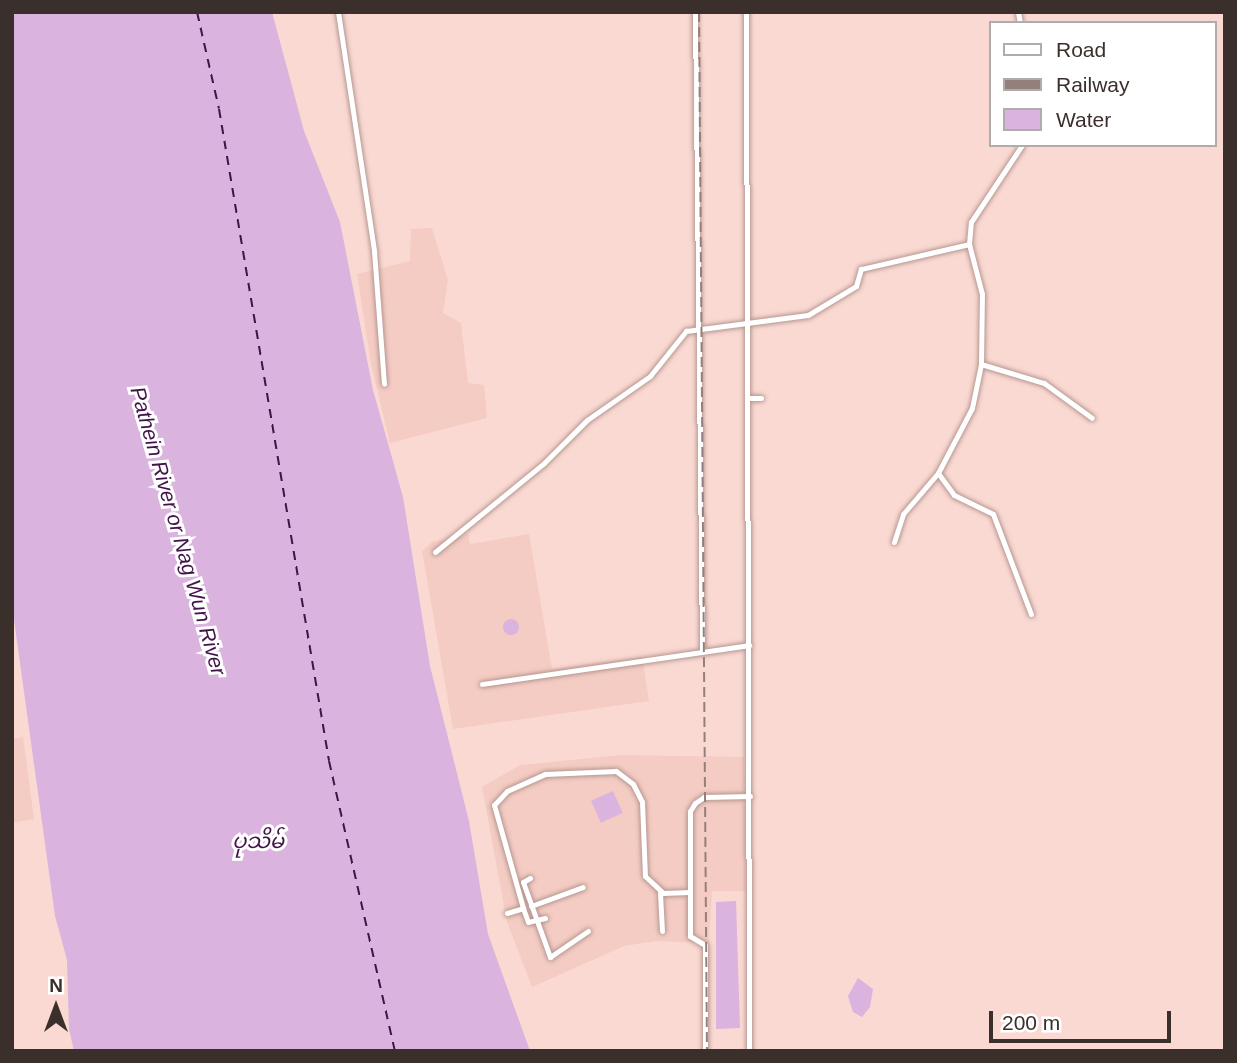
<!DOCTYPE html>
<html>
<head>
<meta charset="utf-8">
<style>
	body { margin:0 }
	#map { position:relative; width:1237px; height:1063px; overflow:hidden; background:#fad9d2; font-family:Arial,"Noto Sans Myanmar",sans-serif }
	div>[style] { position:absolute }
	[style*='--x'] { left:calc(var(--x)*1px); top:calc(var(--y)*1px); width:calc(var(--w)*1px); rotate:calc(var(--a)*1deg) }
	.built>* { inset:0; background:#f4ccc3 }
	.water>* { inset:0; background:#dab3df; transform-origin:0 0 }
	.round { border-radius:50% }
	.ferry>* { height:2px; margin-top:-1px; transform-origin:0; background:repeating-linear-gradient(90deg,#421348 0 9px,transparent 0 16px) }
	.roads { filter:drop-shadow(0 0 2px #b69791) drop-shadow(0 0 2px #b69791) }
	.minor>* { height:5px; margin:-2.5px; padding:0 2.5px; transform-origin:2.5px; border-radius:2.5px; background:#fff }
	.rail>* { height:2px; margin-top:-1px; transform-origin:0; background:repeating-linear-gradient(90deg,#957f7b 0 10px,transparent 0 15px) }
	span { translate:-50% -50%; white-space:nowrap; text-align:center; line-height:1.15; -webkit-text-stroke:6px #fff; paint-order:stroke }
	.water-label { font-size:21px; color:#421348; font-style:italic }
	.frame { position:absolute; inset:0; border:14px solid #3b2f2c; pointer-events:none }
	.legend { position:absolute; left:989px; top:21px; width:228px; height:126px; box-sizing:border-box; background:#fff; border:2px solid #b1acab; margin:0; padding:9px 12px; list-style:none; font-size:21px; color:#3b2f2c }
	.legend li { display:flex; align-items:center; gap:14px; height:35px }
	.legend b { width:35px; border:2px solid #b1acab }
	.north { position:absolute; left:21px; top:972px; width:70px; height:70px; -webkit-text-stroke:5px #fff; paint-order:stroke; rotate:0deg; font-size:19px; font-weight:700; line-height:28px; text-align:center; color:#3b2f2c }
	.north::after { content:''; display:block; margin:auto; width:24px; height:32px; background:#3b2f2c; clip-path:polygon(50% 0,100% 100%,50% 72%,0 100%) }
	.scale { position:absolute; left:989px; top:1011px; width:182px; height:32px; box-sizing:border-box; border:4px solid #3b2f2c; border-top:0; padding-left:9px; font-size:21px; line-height:24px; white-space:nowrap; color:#3b2f2c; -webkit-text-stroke:5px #fff; paint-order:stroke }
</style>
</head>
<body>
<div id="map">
	<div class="built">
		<i style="clip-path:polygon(432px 228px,448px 280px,443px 313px,461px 323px,468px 383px,484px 385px,487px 418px,390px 443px,371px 364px,357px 274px,410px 261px,411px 229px)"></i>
		<i style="clip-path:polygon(468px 534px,470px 544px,529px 534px,552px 669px,642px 657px,649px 701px,453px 729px,422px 551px,432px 542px)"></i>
		<i style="clip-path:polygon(23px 737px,34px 819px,12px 823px,12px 739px)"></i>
		<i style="clip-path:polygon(621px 755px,744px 757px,746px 891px,712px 891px,709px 943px,656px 941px,624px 946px,532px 987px,507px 922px,482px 787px,520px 765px)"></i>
	</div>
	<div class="water">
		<i style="clip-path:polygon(12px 12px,272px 12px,304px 131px,340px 222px,373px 390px,403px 497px,430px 666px,469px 821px,488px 934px,530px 1051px,74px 1051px,69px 1029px,67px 960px,55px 916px,12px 605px)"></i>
		<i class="round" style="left:503px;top:619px;width:16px;height:16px"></i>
		<i style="left:613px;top:791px;width:24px;height:24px;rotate:66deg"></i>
		<i style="clip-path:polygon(736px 901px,740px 1028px,716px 1029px,716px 902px)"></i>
		<i style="clip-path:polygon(858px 978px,873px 989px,870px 1007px,862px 1017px,853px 1012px,848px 996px)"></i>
	</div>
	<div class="ferry">
		<i style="--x:197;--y:12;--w:99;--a:77.2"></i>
		<i style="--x:219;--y:109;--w:661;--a:80.42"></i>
		<i style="--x:329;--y:761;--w:297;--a:77.2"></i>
	</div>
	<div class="roads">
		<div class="minor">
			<i style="--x:338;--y:12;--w:242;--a:81.4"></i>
			<i style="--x:374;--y:251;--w:133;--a:85.7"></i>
			<i style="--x:695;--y:12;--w:638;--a:89.37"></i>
			<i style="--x:746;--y:12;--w:1039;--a:89.83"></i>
			<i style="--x:1018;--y:12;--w:11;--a:80"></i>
			<i style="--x:981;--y:364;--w:66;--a:16.8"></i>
			<i style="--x:1044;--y:383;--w:59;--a:36.1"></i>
			<i style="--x:747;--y:398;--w:14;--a:0"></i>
			<i style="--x:938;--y:473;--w:27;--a:54"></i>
			<i style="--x:954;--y:495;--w:43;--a:26"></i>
			<i style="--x:993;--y:514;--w:107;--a:69.2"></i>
			<i style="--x:894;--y:542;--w:29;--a:-72"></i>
			<i style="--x:903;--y:514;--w:54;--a:-49.5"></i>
			<i style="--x:938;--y:473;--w:73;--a:-62.4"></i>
			<i style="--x:972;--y:408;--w:45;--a:-78.4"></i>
			<i style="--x:981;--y:364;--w:70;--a:-89.2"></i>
			<i style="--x:982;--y:294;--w:52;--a:-104.6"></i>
			<i style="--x:969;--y:244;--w:22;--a:-85"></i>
			<i style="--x:971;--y:222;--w:92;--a:-56.5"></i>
			<i style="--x:435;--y:552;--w:141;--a:-39.2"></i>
			<i style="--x:544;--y:463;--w:61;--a:-45"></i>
			<i style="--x:587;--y:420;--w:77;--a:-34.9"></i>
			<i style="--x:650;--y:376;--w:58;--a:-51.3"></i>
			<i style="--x:686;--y:331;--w:123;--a:-7.5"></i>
			<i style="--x:808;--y:315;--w:56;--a:-31.1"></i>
			<i style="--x:856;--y:286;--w:18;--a:-74"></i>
			<i style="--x:861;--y:269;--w:111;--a:-13"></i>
			<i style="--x:482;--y:684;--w:270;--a:-8.3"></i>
			<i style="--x:530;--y:878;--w:8;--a:150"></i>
			<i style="--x:523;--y:882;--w:80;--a:70.2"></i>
			<i style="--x:550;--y:957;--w:46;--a:-34.4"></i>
			<i style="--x:690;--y:892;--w:44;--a:90"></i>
			<i style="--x:690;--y:936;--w:17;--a:31"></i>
			<i style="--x:705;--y:945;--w:106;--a:90"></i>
			<i style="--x:660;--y:893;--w:38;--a:87"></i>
			<i style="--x:531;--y:906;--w:55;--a:-20.1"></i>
			<i style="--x:507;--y:913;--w:17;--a:-17"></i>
			<i style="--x:545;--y:918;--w:17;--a:167"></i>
			<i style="--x:528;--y:922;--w:15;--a:-110"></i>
			<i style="--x:523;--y:908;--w:107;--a:-105.7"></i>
			<i style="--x:494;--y:805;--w:19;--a:-47"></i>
			<i style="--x:507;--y:791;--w:42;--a:-24.1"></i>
			<i style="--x:545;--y:774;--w:71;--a:-2.4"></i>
			<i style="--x:616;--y:771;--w:21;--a:37"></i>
			<i style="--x:633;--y:784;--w:20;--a:63"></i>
			<i style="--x:642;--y:802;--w:74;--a:87.7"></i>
			<i style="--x:645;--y:876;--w:25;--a:43"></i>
			<i style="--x:663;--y:893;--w:27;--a:-2"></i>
			<i style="--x:690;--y:892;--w:81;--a:-90"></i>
			<i style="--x:690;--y:811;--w:9;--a:-58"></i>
			<i style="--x:695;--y:803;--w:11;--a:-34"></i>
			<i style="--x:704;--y:797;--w:46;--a:-1.2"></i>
		</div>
	</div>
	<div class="rail">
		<i style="--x:699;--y:12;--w:1039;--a:89.56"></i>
	</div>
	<div class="water-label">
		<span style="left:178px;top:531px;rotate:74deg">Pathein River or Nag Wun River</span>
		<span style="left:258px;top:841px">ပုသိမ်</span>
	</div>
	<div class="frame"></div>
	<ul class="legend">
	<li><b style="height:9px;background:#fff"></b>Road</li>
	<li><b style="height:9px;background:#957f7b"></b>Railway</li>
	<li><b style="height:19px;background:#dab3df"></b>Water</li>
	</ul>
	<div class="north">N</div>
	<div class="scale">200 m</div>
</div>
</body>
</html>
